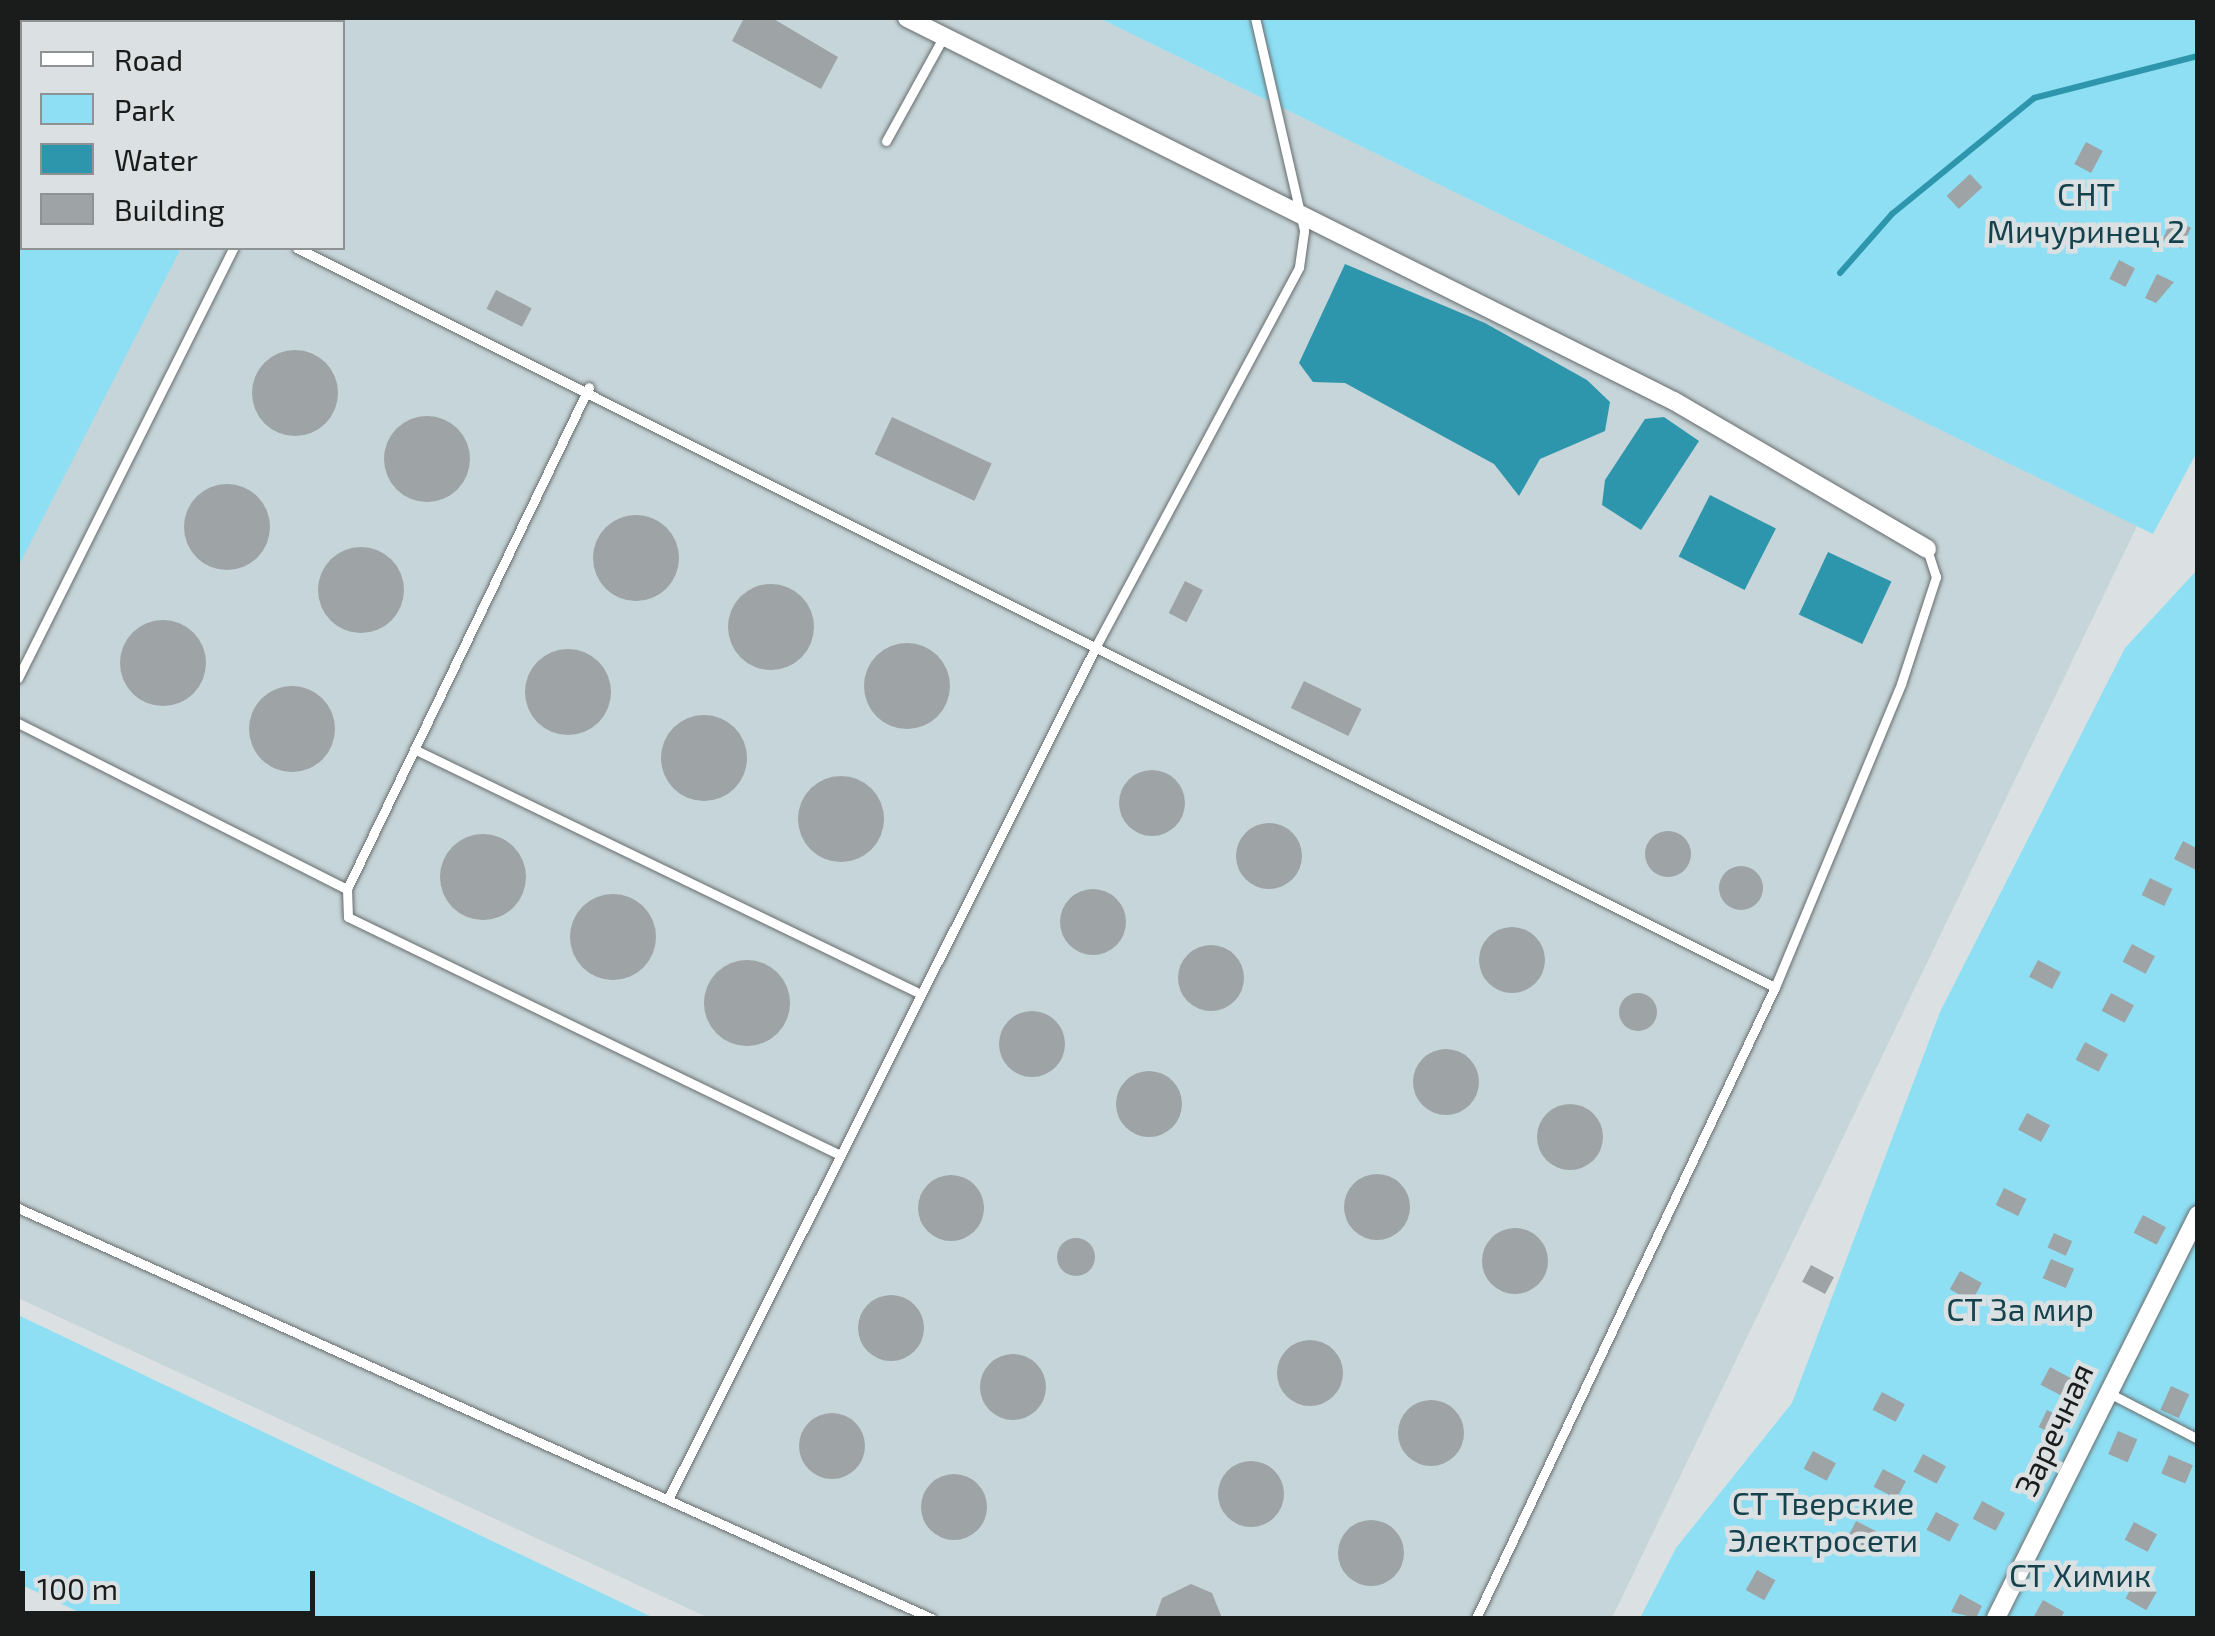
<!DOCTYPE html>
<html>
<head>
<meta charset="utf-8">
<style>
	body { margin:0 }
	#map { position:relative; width:2215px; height:1636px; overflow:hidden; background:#dbe1e2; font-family:"Exo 2",sans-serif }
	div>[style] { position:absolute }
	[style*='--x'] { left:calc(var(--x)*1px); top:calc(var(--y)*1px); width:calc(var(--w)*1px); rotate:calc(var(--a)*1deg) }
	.built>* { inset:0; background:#c6d5d9 }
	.green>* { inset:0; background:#8edff4 }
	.water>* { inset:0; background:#2e96ac; transform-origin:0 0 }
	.stream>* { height:6px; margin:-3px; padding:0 3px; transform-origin:3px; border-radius:3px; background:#2e96ac }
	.building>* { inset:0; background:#9ea3a5; transform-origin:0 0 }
	.round { border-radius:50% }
	.roads { filter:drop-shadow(0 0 2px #676c6d) drop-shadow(0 0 2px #676c6d) }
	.service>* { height:9px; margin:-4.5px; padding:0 4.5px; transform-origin:4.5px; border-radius:4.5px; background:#fff }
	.minor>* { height:18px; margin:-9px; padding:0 9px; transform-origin:9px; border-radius:9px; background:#fff }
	span { translate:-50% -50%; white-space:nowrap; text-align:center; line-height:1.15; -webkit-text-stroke:9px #dbe1e2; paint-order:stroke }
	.park-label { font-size:32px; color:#15424c }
	.street-label { font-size:32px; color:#1a1c1c }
	.frame { position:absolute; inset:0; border:20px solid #1a1c1c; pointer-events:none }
	.legend { position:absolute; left:20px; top:20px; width:325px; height:230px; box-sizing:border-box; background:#dbe1e2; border:2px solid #8e9293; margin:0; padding:12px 18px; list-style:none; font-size:30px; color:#1a1c1c }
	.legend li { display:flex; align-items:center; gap:20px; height:50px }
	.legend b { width:50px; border:2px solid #8e9293 }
	.scale { position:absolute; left:20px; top:1571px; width:295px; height:45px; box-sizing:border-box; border:5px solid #1a1c1c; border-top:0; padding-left:12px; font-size:30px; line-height:35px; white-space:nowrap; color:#1a1c1c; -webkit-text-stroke:8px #dbe1e2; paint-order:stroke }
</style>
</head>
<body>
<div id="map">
	<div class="built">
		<i style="clip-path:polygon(evenodd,18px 18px,1099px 18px,2137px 526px,1612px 1618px,709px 1618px,18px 1298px,18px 18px,22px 22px,342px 22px,342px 248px,22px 248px,22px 22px)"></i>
	</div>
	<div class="green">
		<i style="clip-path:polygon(1099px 18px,2197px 18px,2197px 452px,2153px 534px)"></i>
		<i style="clip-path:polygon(18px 80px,22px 248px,181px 248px,18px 567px)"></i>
		<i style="clip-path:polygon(2197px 570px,2197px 1618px,2007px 1618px,2057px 1516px,2040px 1508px,1985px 1618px,1640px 1618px,1676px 1548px,1792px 1403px,1940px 1012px,2125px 648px)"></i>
		<i style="clip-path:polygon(18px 1315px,654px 1618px,91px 1618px,18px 1583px)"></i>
	</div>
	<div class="water">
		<i style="clip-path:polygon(1345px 264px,1485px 323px,1587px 380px,1610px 402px,1605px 431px,1540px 459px,1519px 496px,1494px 464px,1345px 383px,1313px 382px,1299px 363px)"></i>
		<i style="clip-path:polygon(1664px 417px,1699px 441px,1641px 530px,1602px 505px,1605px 480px,1645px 419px)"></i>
		<i style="left:1710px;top:495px;width:74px;height:69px;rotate:27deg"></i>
		<i style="left:1828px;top:552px;width:70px;height:69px;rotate:25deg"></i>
	</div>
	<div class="stream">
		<i style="--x:1840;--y:273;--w:79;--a:-48.6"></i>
		<i style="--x:1892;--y:214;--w:183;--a:-39.2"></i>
		<i style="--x:2034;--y:98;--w:169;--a:-14.4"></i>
	</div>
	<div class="building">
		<i style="clip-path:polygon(744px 18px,772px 18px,838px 57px,821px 89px,732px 41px)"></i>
		<i style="left:2086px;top:142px;width:19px;height:25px;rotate:28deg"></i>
		<i style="left:1970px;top:174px;width:18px;height:32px;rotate:47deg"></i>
		<i style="left:2172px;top:219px;width:21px;height:23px;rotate:25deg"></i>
		<i class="round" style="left:2064px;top:222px;width:20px;height:20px"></i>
		<i style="left:2119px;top:260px;width:18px;height:21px;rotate:27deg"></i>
		<i style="clip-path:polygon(2157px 274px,2174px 282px,2156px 303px,2145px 298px)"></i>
		<i style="left:496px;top:290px;width:40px;height:21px;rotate:27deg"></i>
		<i class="round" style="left:252px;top:350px;width:86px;height:86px"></i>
		<i class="round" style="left:384px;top:416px;width:86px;height:86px"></i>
		<i style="left:892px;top:417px;width:110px;height:41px;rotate:25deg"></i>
		<i class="round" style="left:184px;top:484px;width:86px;height:86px"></i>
		<i class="round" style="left:593px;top:515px;width:86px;height:86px"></i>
		<i class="round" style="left:318px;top:547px;width:86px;height:86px"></i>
		<i style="left:1185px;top:581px;width:20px;height:36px;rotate:27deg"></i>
		<i class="round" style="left:728px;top:584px;width:86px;height:86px"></i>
		<i class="round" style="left:120px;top:620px;width:86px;height:86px"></i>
		<i class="round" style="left:864px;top:643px;width:86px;height:86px"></i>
		<i class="round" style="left:525px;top:649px;width:86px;height:86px"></i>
		<i style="left:1304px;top:681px;width:64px;height:30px;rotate:26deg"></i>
		<i class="round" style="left:249px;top:686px;width:86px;height:86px"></i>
		<i class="round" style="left:661px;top:715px;width:86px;height:86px"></i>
		<i class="round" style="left:1119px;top:770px;width:66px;height:66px"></i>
		<i class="round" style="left:798px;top:776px;width:86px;height:86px"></i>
		<i class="round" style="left:1236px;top:823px;width:66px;height:66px"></i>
		<i class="round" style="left:1645px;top:831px;width:46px;height:46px"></i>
		<i class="round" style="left:440px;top:834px;width:86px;height:86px"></i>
		<i style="clip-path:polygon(2183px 841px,2198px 849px,2198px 871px,2174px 859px)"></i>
		<i class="round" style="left:1719px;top:866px;width:44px;height:44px"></i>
		<i style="left:2150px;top:878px;width:25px;height:19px;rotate:26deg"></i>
		<i class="round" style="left:1060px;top:889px;width:66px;height:66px"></i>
		<i class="round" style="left:570px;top:894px;width:86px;height:86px"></i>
		<i class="round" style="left:1479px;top:927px;width:66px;height:66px"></i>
		<i style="left:2132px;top:944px;width:26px;height:20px;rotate:28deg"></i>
		<i class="round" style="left:1178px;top:945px;width:66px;height:66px"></i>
		<i class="round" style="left:704px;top:960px;width:86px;height:86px"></i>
		<i style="left:2038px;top:960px;width:26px;height:19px;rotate:28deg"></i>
		<i class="round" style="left:1619px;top:993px;width:38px;height:38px"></i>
		<i style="left:2111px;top:993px;width:26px;height:20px;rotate:28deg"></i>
		<i class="round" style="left:999px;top:1011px;width:66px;height:66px"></i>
		<i style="left:2085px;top:1042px;width:26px;height:20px;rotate:28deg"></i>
		<i class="round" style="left:1413px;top:1049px;width:66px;height:66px"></i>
		<i class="round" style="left:1116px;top:1071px;width:66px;height:66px"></i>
		<i class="round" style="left:1537px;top:1104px;width:66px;height:66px"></i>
		<i style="left:2027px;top:1113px;width:26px;height:19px;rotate:28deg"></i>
		<i class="round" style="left:1344px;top:1174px;width:66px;height:66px"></i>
		<i class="round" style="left:918px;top:1175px;width:66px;height:66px"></i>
		<i style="left:2004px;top:1188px;width:25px;height:19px;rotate:26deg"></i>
		<i style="left:2143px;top:1215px;width:26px;height:20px;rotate:28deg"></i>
		<i class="round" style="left:1482px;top:1228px;width:66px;height:66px"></i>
		<i style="left:2054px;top:1233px;width:20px;height:16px;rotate:24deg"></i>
		<i class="round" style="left:1057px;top:1238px;width:38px;height:38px"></i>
		<i style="left:2051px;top:1259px;width:25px;height:21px;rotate:23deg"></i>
		<i style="left:1811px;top:1265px;width:26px;height:19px;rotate:28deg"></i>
		<i style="left:1960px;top:1271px;width:25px;height:21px;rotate:29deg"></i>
		<i class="round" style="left:858px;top:1295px;width:66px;height:66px"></i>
		<i class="round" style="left:1277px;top:1340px;width:66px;height:66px"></i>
		<i class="round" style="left:980px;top:1354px;width:66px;height:66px"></i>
		<i style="left:2050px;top:1367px;width:26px;height:20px;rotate:28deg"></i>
		<i style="left:2171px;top:1386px;width:20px;height:26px;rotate:24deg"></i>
		<i style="left:1882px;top:1392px;width:26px;height:20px;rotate:28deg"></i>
		<i class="round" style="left:1398px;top:1400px;width:66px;height:66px"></i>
		<i style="left:2047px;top:1410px;width:25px;height:19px;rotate:26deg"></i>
		<i class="round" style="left:799px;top:1413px;width:66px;height:66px"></i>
		<i style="left:2118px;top:1431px;width:21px;height:25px;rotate:23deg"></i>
		<i style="left:1813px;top:1451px;width:26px;height:20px;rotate:28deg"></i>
		<i style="left:1923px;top:1454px;width:26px;height:20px;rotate:28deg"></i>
		<i style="left:2169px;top:1455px;width:26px;height:20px;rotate:23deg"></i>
		<i class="round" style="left:1218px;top:1461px;width:66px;height:66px"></i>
		<i style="left:1883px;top:1469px;width:26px;height:20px;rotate:28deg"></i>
		<i class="round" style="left:921px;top:1474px;width:66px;height:66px"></i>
		<i style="left:1982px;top:1501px;width:26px;height:20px;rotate:28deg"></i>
		<i style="left:1936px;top:1512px;width:26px;height:20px;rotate:28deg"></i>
		<i class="round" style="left:1338px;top:1520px;width:66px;height:66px"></i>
		<i style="left:1856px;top:1521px;width:27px;height:20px;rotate:27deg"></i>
		<i style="left:2134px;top:1522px;width:26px;height:20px;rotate:28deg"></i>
		<i style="left:1757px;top:1570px;width:21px;height:23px;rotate:29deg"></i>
		<i style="left:2136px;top:1580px;width:24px;height:21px;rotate:30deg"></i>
		<i style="clip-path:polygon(1191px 1584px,1212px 1593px,1222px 1618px,1155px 1618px,1162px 1598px)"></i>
		<i style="clip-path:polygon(1960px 1594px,1982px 1606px,1976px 1618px,1951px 1612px)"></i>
		<i style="clip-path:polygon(2043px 1600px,2064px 1612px,2061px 1618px,2033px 1618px)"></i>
	</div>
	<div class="roads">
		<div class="service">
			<i style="--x:886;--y:141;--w:120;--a:-61.1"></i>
			<i style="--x:297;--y:248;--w:1652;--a:26.57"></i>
			<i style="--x:1775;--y:987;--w:698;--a:115.35"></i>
			<i style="--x:18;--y:678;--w:481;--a:-63.4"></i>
			<i style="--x:18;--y:723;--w:369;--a:26.8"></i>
			<i style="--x:347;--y:889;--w:28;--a:88"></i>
			<i style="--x:348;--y:917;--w:547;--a:25.81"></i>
			<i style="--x:414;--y:749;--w:563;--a:25.79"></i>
			<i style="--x:347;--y:889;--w:557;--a:-64.26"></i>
			<i style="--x:1775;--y:987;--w:328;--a:-67.4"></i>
			<i style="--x:1901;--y:684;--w:113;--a:-71.9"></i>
			<i style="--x:1936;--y:577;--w:29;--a:-108"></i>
			<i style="--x:18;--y:1208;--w:1001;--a:24.18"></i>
			<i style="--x:2107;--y:1392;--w:102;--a:27.3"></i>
			<i style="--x:669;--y:1497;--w:952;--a:-63.35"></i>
			<i style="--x:1096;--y:646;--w:430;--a:-61.8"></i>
			<i style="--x:1299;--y:267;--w:37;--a:-82"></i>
			<i style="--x:1304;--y:230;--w:218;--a:-103"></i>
		</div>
		<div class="minor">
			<i style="--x:907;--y:18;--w:857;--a:26.54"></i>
			<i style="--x:1674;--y:401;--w:293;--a:30.3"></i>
			<i style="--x:1996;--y:1618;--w:451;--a:-63.4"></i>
		</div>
	</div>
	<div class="park-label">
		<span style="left:2086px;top:212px">СНТ<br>Мичуринец 2</span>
		<span style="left:2020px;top:1308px">СТ За мир</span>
		<span style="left:1823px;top:1521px">СТ Тверские<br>Электросети</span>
		<span style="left:2080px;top:1574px">СТ Химик</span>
	</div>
	<div class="street-label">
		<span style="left:2053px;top:1429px;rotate:-65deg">Заречная</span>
	</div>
	<div class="frame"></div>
	<ul class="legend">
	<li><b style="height:12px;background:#fff"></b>Road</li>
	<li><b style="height:28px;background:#8edff4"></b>Park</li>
	<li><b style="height:28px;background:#2e96ac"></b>Water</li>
	<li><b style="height:28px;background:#9ea3a5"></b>Building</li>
	</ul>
	<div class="scale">100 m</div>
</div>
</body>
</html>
